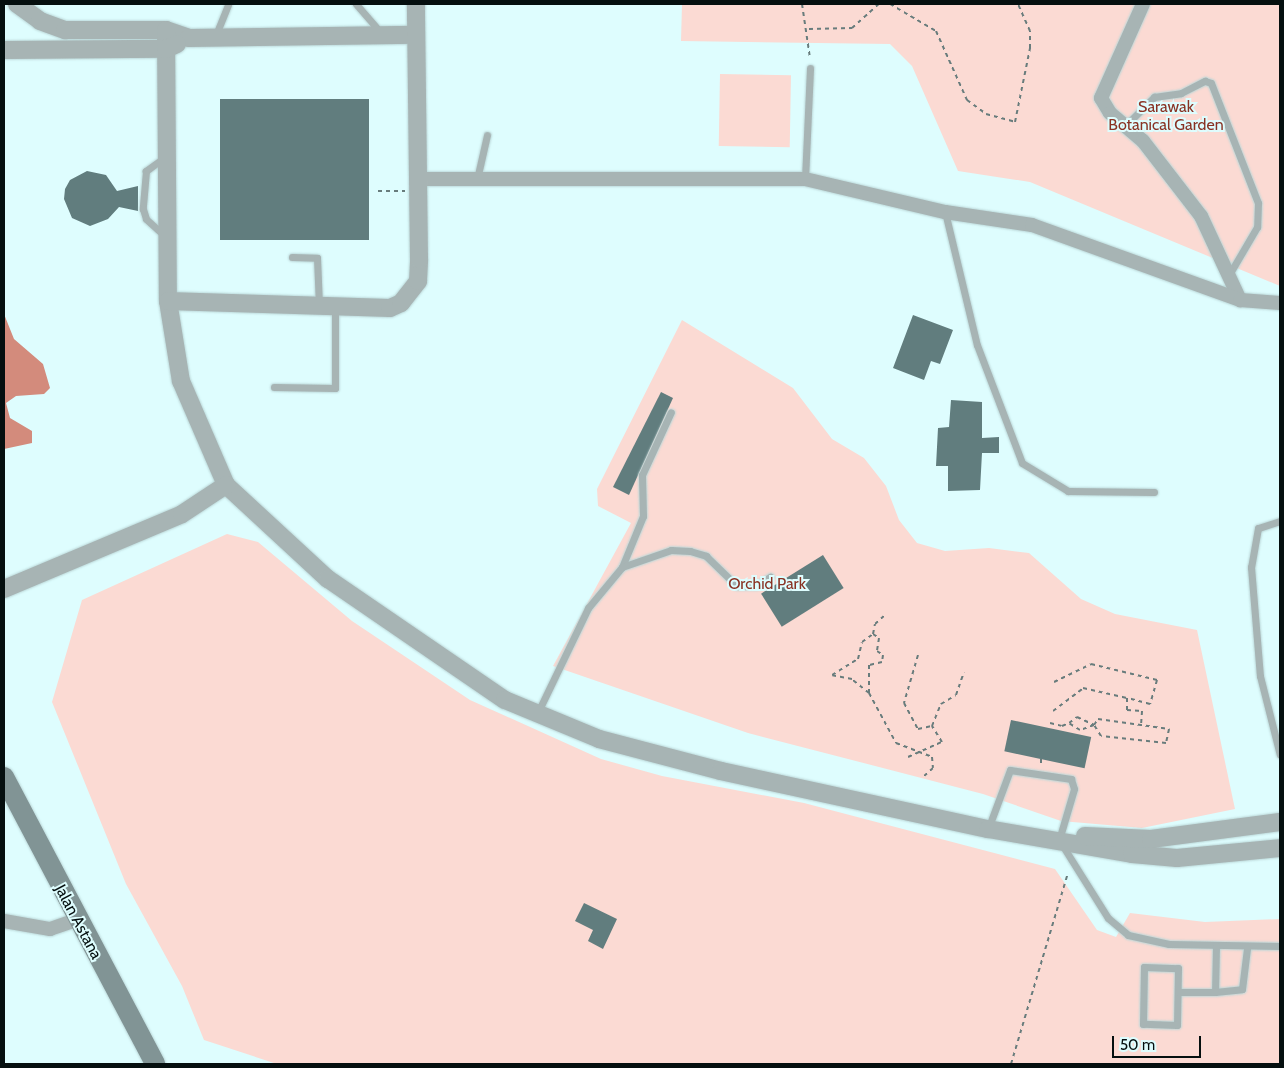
<!DOCTYPE html>
<html>
<head>
<meta charset="utf-8">
<style>
	body { margin:0 }
	#map { position:relative; width:1284px; height:1068px; overflow:hidden; background:#defdfe; font-family:Cabin,sans-serif }
	div>[style] { position:absolute }
	[style*='--x'] { left:calc(var(--x)*1px); top:calc(var(--y)*1px); width:calc(var(--w)*1px); rotate:calc(var(--a)*1deg) }
	.green>* { inset:0; background:#fbdad3; transform-origin:0 0 }
	.water>* { inset:0; background:#d38b7c }
	.building>* { inset:0; background:#617d7e; transform-origin:0 0 }
	.path>* { height:2px; margin-top:-1px; transform-origin:0; background:repeating-linear-gradient(90deg,#687c7c 0 4px,transparent 0 8px) }
	.roads { filter:drop-shadow(0 0 1px #bbd7d8) drop-shadow(0 0 1px #bbd7d8) }
	.service>* { height:7px; margin:-3.5px; padding:0 3.5px; transform-origin:3.5px; border-radius:3.5px; background:#a7b4b4 }
	.minor>* { height:14px; margin:-7px; padding:0 7px; transform-origin:7px; border-radius:7px; background:#a7b4b4 }
	.tertiary>* { height:18px; margin:-9px; padding:0 9px; transform-origin:9px; border-radius:9px; background:#a7b4b4 }
	.secondary>* { height:20px; margin:-10px; padding:0 10px; transform-origin:10px; border-radius:10px; background:#819495 }
	span { translate:-50% -50%; white-space:nowrap; text-align:center; line-height:1.15; -webkit-text-stroke:4px #defdfe; paint-order:stroke }
	.park-label { font-size:16px; color:#893223 }
	.street-label { font-size:16px; color:#050f0f }
	.frame { position:absolute; inset:0; border:5px solid #050f0f; pointer-events:none }
	.scale { position:absolute; left:1112px; top:1036px; width:89px; height:22px; box-sizing:border-box; border:2px solid #050f0f; border-top:0; padding-left:6px; font-size:15px; line-height:18px; white-space:nowrap; color:#050f0f; -webkit-text-stroke:4px #defdfe; paint-order:stroke }
</style>
</head>
<body>
<div id="map">
	<div class="green">
		<i style="clip-path:polygon(682px 4px,1280px 4px,1280px 286px,1030px 182px,958px 171px,912px 66px,890px 44px,681px 41px)"></i>
		<i style="left:720px;top:74px;width:71px;height:72px;rotate:1deg"></i>
		<i style="clip-path:polygon(682px 320px,793px 388px,832px 439px,864px 458px,886px 486px,899px 520px,917px 543px,945px 551px,989px 548px,1029px 553px,1081px 599px,1115px 614px,1197px 630px,1235px 809px,1142px 828px,1061px 821px,983px 794px,748px 733px,553px 666px,631px 523px,598px 506px,597px 489px)"></i>
		<i style="clip-path:polygon(227px 534px,258px 542px,352px 621px,470px 700px,601px 759px,662px 776px,804px 803px,1055px 869px,1097px 930px,1116px 937px,1130px 913px,1205px 922px,1280px 919px,1280px 1064px,277px 1064px,204px 1040px,182px 986px,126px 884px,52px 702px,82px 600px)"></i>
	</div>
	<div class="water">
		<i style="clip-path:polygon(4px 314px,14px 339px,43px 364px,50px 388px,44px 394px,16px 396px,6px 403px,10px 418px,32px 431px,32px 443px,4px 449px)"></i>
	</div>
	<div class="building">
		<i style="left:220px;top:99px;width:149px;height:141px"></i>
		<i style="clip-path:polygon(87px 171px,106px 175px,117px 191px,138px 186px,138px 211px,119px 207px,108px 219px,90px 226px,72px 218px,64px 199px,65px 189px,70px 180px)"></i>
		<i style="clip-path:polygon(913px 315px,953px 330px,940px 364px,931px 361px,924px 380px,893px 368px)"></i>
		<i style="clip-path:polygon(661px 392px,673px 398px,629px 495px,613px 487px)"></i>
		<i style="clip-path:polygon(951px 400px,982px 402px,982px 438px,999px 437px,999px 453px,982px 453px,980px 490px,948px 491px,948px 466px,936px 466px,938px 428px,949px 427px)"></i>
		<i style="left:823px;top:555px;width:39px;height:73px;rotate:58deg"></i>
		<i style="left:1011px;top:720px;width:82px;height:32px;rotate:12deg"></i>
		<i style="clip-path:polygon(584px 903px,617px 919px,603px 949px,588px 941px,593px 930px,575px 921px)"></i>
	</div>
	<div class="path">
		<i style="--x:802;--y:4;--w:55;--a:81.6"></i>
		<i style="--x:890;--y:4;--w:53;--a:30.4"></i>
		<i style="--x:936;--y:31;--w:76;--a:65.8"></i>
		<i style="--x:967;--y:100;--w:24;--a:36"></i>
		<i style="--x:986;--y:114;--w:30;--a:15"></i>
		<i style="--x:1015;--y:122;--w:76;--a:-78.5"></i>
		<i style="--x:1030;--y:48;--w:17;--a:-90"></i>
		<i style="--x:1030;--y:31;--w:30;--a:-114"></i>
		<i style="--x:809;--y:29;--w:43;--a:-1.3"></i>
		<i style="--x:852;--y:28;--w:36;--a:-42"></i>
		<i style="--x:378;--y:191;--w:27;--a:0"></i>
		<i style="--x:873;--y:634;--w:7;--a:34"></i>
		<i style="--x:879;--y:638;--w:13;--a:99"></i>
		<i style="--x:877;--y:651;--w:7;--a:34"></i>
		<i style="--x:883;--y:655;--w:7;--a:98"></i>
		<i style="--x:882;--y:662;--w:13;--a:167"></i>
		<i style="--x:869;--y:665;--w:28;--a:90"></i>
		<i style="--x:869;--y:693;--w:22;--a:-141"></i>
		<i style="--x:852;--y:679;--w:20;--a:-169"></i>
		<i style="--x:832;--y:675;--w:31;--a:-32"></i>
		<i style="--x:858;--y:659;--w:17;--a:-77"></i>
		<i style="--x:862;--y:642;--w:14;--a:-36"></i>
		<i style="--x:873;--y:634;--w:10;--a:-79"></i>
		<i style="--x:875;--y:624;--w:13;--a:-42"></i>
		<i style="--x:918;--y:655;--w:50;--a:106.3"></i>
		<i style="--x:904;--y:703;--w:30;--a:62"></i>
		<i style="--x:918;--y:729;--w:14;--a:-12"></i>
		<i style="--x:932;--y:726;--w:24;--a:-68"></i>
		<i style="--x:941;--y:704;--w:17;--a:-31"></i>
		<i style="--x:956;--y:695;--w:24;--a:-71"></i>
		<i style="--x:1054;--y:682;--w:41;--a:-25.9"></i>
		<i style="--x:1091;--y:664;--w:68;--a:13.6"></i>
		<i style="--x:1157;--y:680;--w:25;--a:106"></i>
		<i style="--x:1150;--y:704;--w:24;--a:-165"></i>
		<i style="--x:869;--y:693;--w:57;--a:61.6"></i>
		<i style="--x:896;--y:743;--w:39;--a:21"></i>
		<i style="--x:932;--y:757;--w:11;--a:85"></i>
		<i style="--x:933;--y:768;--w:15;--a:138"></i>
		<i style="--x:1053;--y:711;--w:38;--a:-37"></i>
		<i style="--x:1083;--y:688;--w:45;--a:12.8"></i>
		<i style="--x:1127;--y:698;--w:12;--a:90"></i>
		<i style="--x:1127;--y:710;--w:15;--a:4"></i>
		<i style="--x:1142;--y:711;--w:14;--a:94"></i>
		<i style="--x:1050;--y:723;--w:12;--a:14"></i>
		<i style="--x:1062;--y:726;--w:8;--a:-23"></i>
		<i style="--x:1069;--y:723;--w:10;--a:-37"></i>
		<i style="--x:1077;--y:717;--w:19;--a:25"></i>
		<i style="--x:1094;--y:725;--w:7;--a:-56"></i>
		<i style="--x:1098;--y:719;--w:72;--a:8"></i>
		<i style="--x:1169;--y:729;--w:14;--a:102"></i>
		<i style="--x:1166;--y:743;--w:65;--a:-173.9"></i>
		<i style="--x:1101;--y:736;--w:13;--a:-122"></i>
		<i style="--x:1094;--y:725;--w:15;--a:160"></i>
		<i style="--x:1080;--y:730;--w:13;--a:-148"></i>
		<i style="--x:908;--y:757;--w:37;--a:-24"></i>
		<i style="--x:942;--y:742;--w:19;--a:-122"></i>
		<i style="--x:1041;--y:759;--w:7;--a:90"></i>
		<i style="--x:1011;--y:1064;--w:199;--a:-73.4"></i>
	</div>
	<div class="roads">
		<div class="service">
			<i style="--x:356;--y:4;--w:40;--a:49"></i>
			<i style="--x:215;--y:37;--w:35;--a:-68"></i>
			<i style="--x:1126;--y:125;--w:40;--a:-45"></i>
			<i style="--x:1154;--y:97;--w:27;--a:-8"></i>
			<i style="--x:1181;--y:93;--w:27;--a:-27"></i>
			<i style="--x:1205;--y:81;--w:6;--a:18"></i>
			<i style="--x:1211;--y:83;--w:129;--a:68.6"></i>
			<i style="--x:1258;--y:203;--w:24;--a:92"></i>
			<i style="--x:1257;--y:227;--w:53;--a:120.4"></i>
			<i style="--x:165;--y:157;--w:24;--a:144"></i>
			<i style="--x:146;--y:171;--w:38;--a:95"></i>
			<i style="--x:143;--y:209;--w:10;--a:73"></i>
			<i style="--x:146;--y:219;--w:27;--a:42"></i>
			<i style="--x:477;--y:179;--w:45;--a:-77.2"></i>
			<i style="--x:805;--y:179;--w:111;--a:-87.4"></i>
			<i style="--x:945;--y:212;--w:137;--a:76.5"></i>
			<i style="--x:977;--y:345;--w:126;--a:69.1"></i>
			<i style="--x:1022;--y:463;--w:54;--a:31.3"></i>
			<i style="--x:1068;--y:491;--w:86;--a:0.7"></i>
			<i style="--x:292;--y:257;--w:25;--a:2"></i>
			<i style="--x:317;--y:258;--w:47;--a:87.6"></i>
			<i style="--x:274;--y:387;--w:61;--a:0.9"></i>
			<i style="--x:335;--y:388;--w:81;--a:-90"></i>
			<i style="--x:1280;--y:521;--w:23;--a:162"></i>
			<i style="--x:1258;--y:528;--w:40;--a:100"></i>
			<i style="--x:1251;--y:567;--w:109;--a:85.3"></i>
			<i style="--x:1260;--y:676;--w:81;--a:75.8"></i>
			<i style="--x:622;--y:567;--w:55;--a:-67.6"></i>
			<i style="--x:643;--y:516;--w:41;--a:-91.4"></i>
			<i style="--x:642;--y:475;--w:69;--a:-65.3"></i>
			<i style="--x:537;--y:714;--w:118;--a:-64.3"></i>
			<i style="--x:588;--y:608;--w:53;--a:-50.3"></i>
			<i style="--x:622;--y:567;--w:52;--a:-19.1"></i>
			<i style="--x:671;--y:550;--w:19;--a:3"></i>
			<i style="--x:690;--y:551;--w:17;--a:17"></i>
			<i style="--x:706;--y:556;--w:43;--a:44.1"></i>
			<i style="--x:737;--y:586;--w:19;--a:0"></i>
			<i style="--x:756;--y:586;--w:17;--a:-33"></i>
			<i style="--x:988;--y:829;--w:63;--a:-69.6"></i>
			<i style="--x:1010;--y:770;--w:62;--a:8.4"></i>
			<i style="--x:1071;--y:779;--w:10;--a:73"></i>
			<i style="--x:1074;--y:789;--w:53;--a:106.4"></i>
			<i style="--x:1059;--y:840;--w:92;--a:57.9"></i>
			<i style="--x:1108;--y:918;--w:26;--a:40"></i>
			<i style="--x:1128;--y:935;--w:42;--a:12.4"></i>
			<i style="--x:1169;--y:944;--w:111;--a:1"></i>
			<i style="--x:1216;--y:946;--w:46;--a:91.2"></i>
			<i style="--x:1215;--y:992;--w:27;--a:-6"></i>
			<i style="--x:1242;--y:989;--w:41;--a:-83"></i>
			<i style="--x:1144;--y:967;--w:34;--a:2"></i>
			<i style="--x:1178;--y:968;--w:57;--a:91"></i>
			<i style="--x:1177;--y:1025;--w:34;--a:-178"></i>
			<i style="--x:1143;--y:1024;--w:57;--a:-89"></i>
			<i style="--x:1178;--y:992;--w:37;--a:0"></i>
		</div>
		<div class="minor">
			<i style="--x:1143;--y:4;--w:103;--a:114.1"></i>
			<i style="--x:1101;--y:98;--w:17;--a:59"></i>
			<i style="--x:1110;--y:113;--w:43;--a:40.3"></i>
			<i style="--x:1143;--y:141;--w:95;--a:52.3"></i>
			<i style="--x:1201;--y:216;--w:93;--a:65.1"></i>
			<i style="--x:418;--y:179;--w:387;--a:0"></i>
			<i style="--x:805;--y:179;--w:144;--a:13.3"></i>
			<i style="--x:945;--y:212;--w:88;--a:8.5"></i>
			<i style="--x:1032;--y:225;--w:221;--a:19.8"></i>
			<i style="--x:1240;--y:300;--w:40;--a:4.3"></i>
			<i style="--x:4;--y:921;--w:47;--a:9.9"></i>
			<i style="--x:50;--y:929;--w:28;--a:-19"></i>
		</div>
		<div class="tertiary">
			<i style="--x:17;--y:4;--w:29;--a:36"></i>
			<i style="--x:40;--y:21;--w:27;--a:20"></i>
			<i style="--x:65;--y:30;--w:101;--a:0"></i>
			<i style="--x:166;--y:30;--w:24;--a:19"></i>
			<i style="--x:189;--y:38;--w:227;--a:-0.8"></i>
			<i style="--x:166;--y:30;--w:271;--a:89.6"></i>
			<i style="--x:168;--y:301;--w:81;--a:80.8"></i>
			<i style="--x:181;--y:381;--w:113;--a:66.6"></i>
			<i style="--x:226;--y:485;--w:139;--a:42.7"></i>
			<i style="--x:328;--y:579;--w:214;--a:34.4"></i>
			<i style="--x:505;--y:700;--w:102;--a:22.5"></i>
			<i style="--x:599;--y:739;--w:126;--a:14.7"></i>
			<i style="--x:721;--y:771;--w:273;--a:12.3"></i>
			<i style="--x:988;--y:829;--w:146;--a:9.8"></i>
			<i style="--x:1132;--y:854;--w:45;--a:5.1"></i>
			<i style="--x:1177;--y:858;--w:103;--a:-5.5"></i>
			<i style="--x:4;--y:50;--w:162;--a:-0.4"></i>
			<i style="--x:166;--y:49;--w:12;--a:-24"></i>
			<i style="--x:168;--y:301;--w:222;--a:1.8"></i>
			<i style="--x:390;--y:308;--w:12;--a:-24"></i>
			<i style="--x:401;--y:303;--w:28;--a:-52"></i>
			<i style="--x:418;--y:281;--w:22;--a:-87"></i>
			<i style="--x:419;--y:259;--w:255;--a:-90.7"></i>
			<i style="--x:4;--y:589;--w:193;--a:-22.8"></i>
			<i style="--x:182;--y:514;--w:53;--a:-33.4"></i>
			<i style="--x:1085;--y:836;--w:66;--a:2.6"></i>
			<i style="--x:1151;--y:839;--w:130;--a:-7.5"></i>
		</div>
		<div class="secondary">
			<i style="--x:4;--y:777;--w:324;--a:62.2"></i>
		</div>
	</div>
	<div class="park-label">
		<span style="left:1166px;top:116px">Sarawak<br>Botanical Garden</span>
		<span style="left:767px;top:584px">Orchid Park</span>
	</div>
	<div class="street-label">
		<span style="left:78px;top:922px;rotate:62deg">Jalan Astana</span>
	</div>
	<div class="frame"></div>
	<div class="scale">50 m</div>
</div>
</body>
</html>
